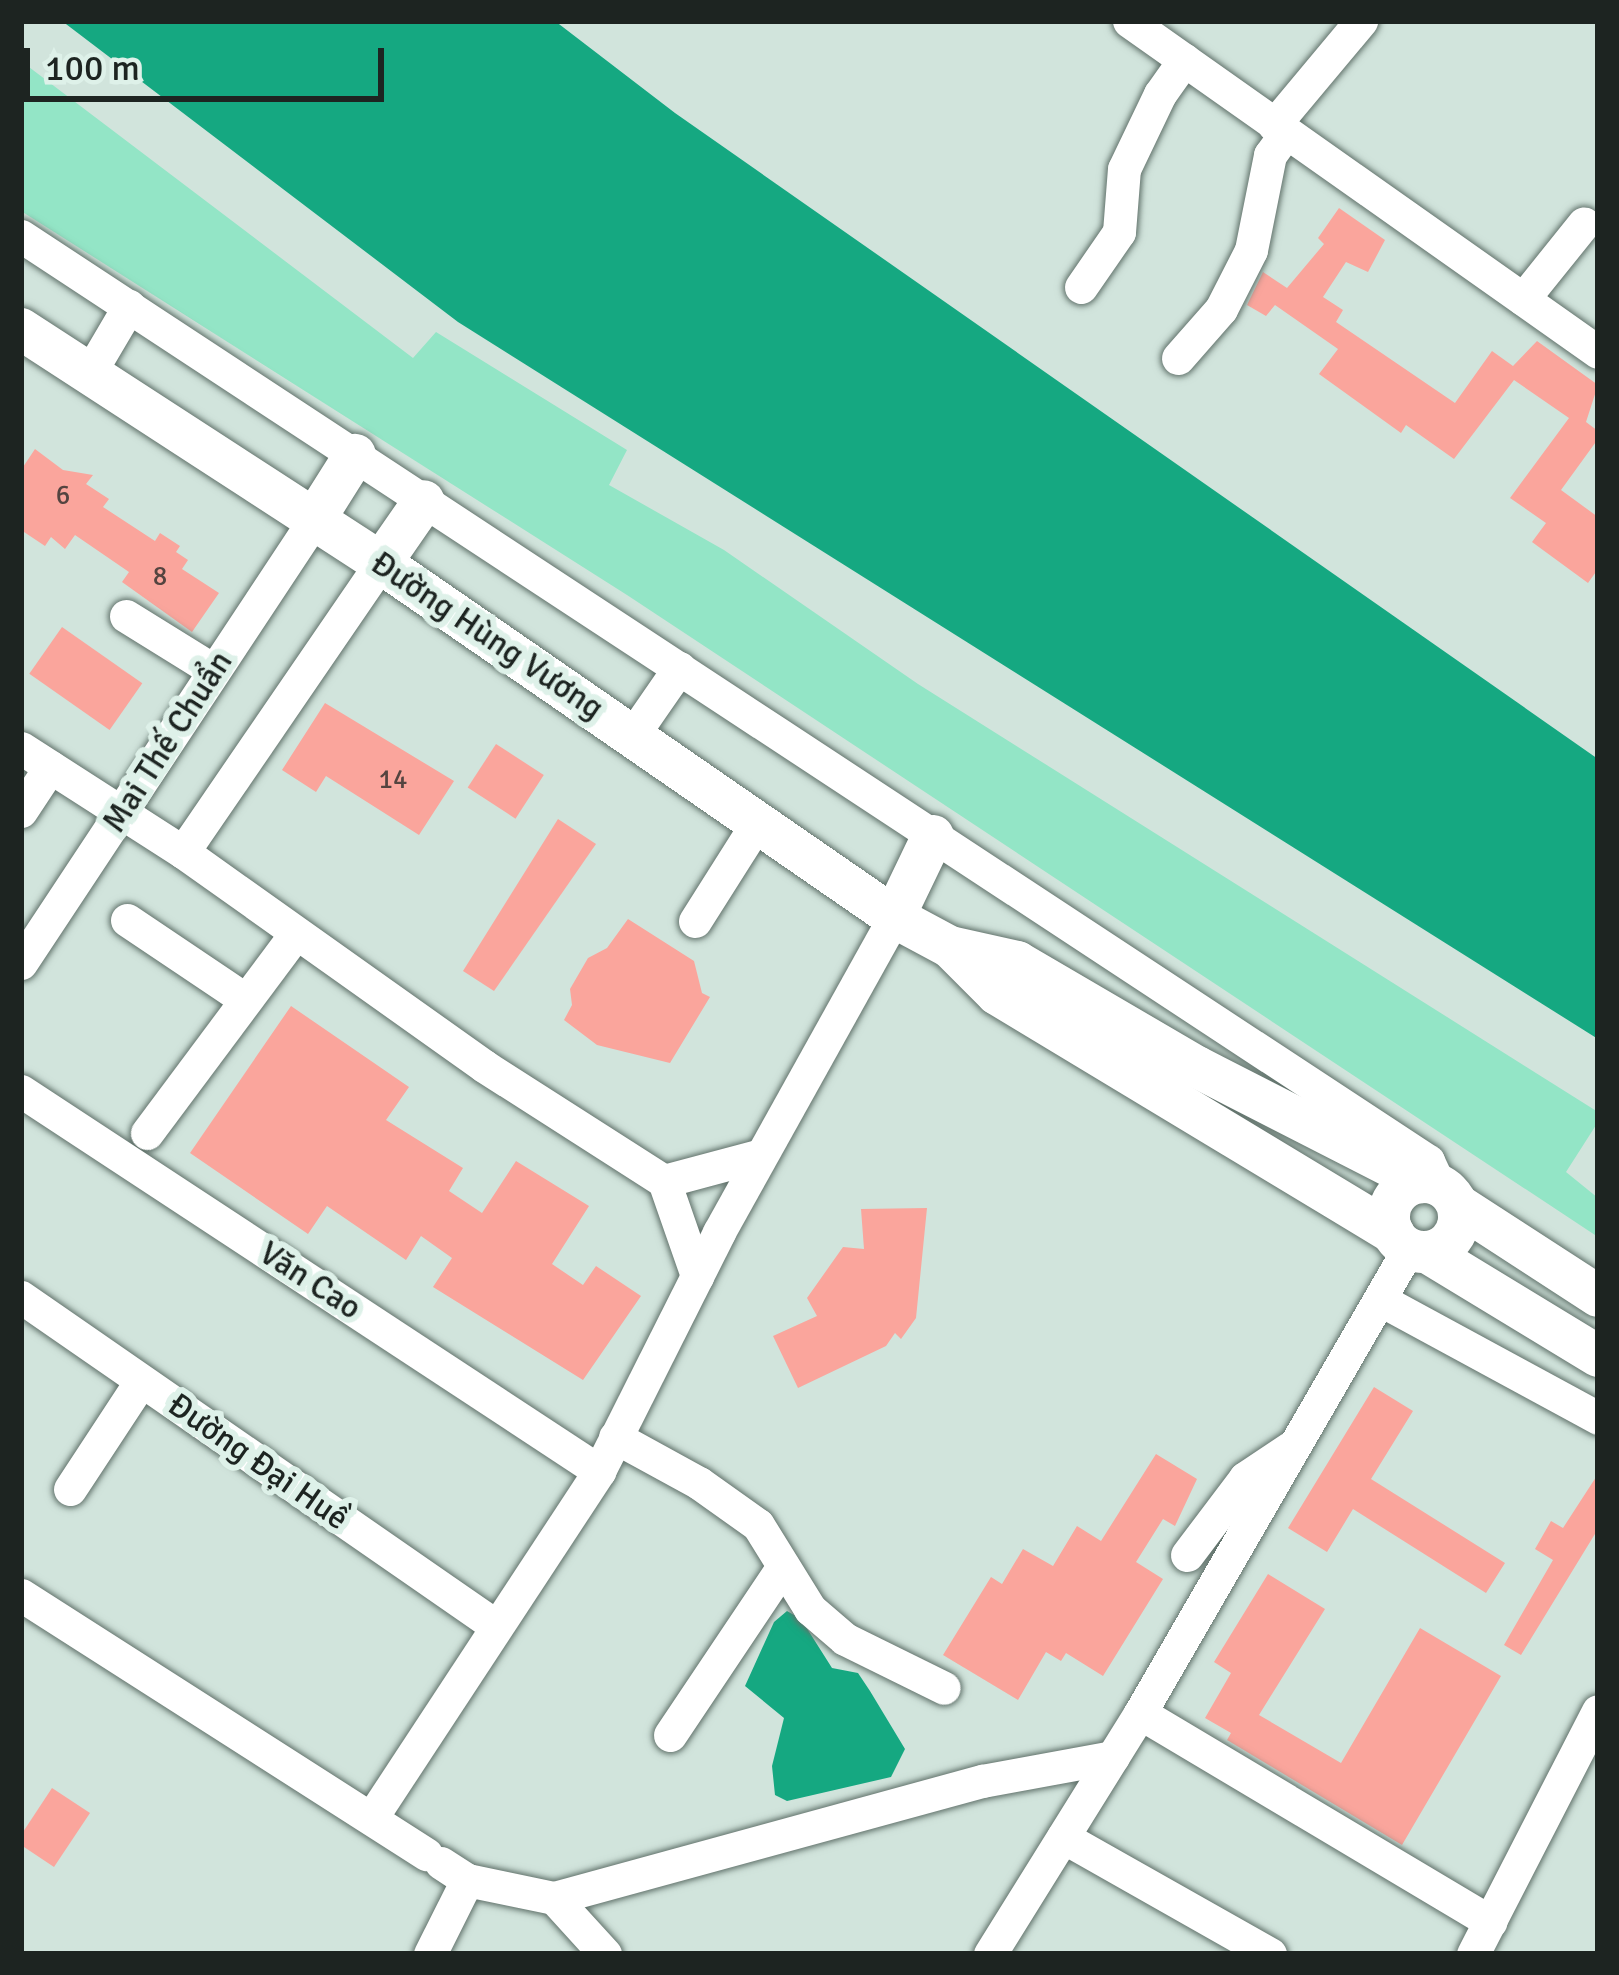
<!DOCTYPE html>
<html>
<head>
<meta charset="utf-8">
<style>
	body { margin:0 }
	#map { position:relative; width:1619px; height:1975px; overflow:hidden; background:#d1e4dc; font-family:Signika,sans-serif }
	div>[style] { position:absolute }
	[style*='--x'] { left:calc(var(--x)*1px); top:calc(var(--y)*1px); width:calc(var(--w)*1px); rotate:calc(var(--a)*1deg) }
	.green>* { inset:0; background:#93e5c6 }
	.water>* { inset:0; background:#15a881 }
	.building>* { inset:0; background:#faa59c; transform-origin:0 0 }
	.roads { filter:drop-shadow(0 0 3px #61726b) drop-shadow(0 0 3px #61726b) }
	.minor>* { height:33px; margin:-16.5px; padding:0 16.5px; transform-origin:16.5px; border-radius:16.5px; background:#fff }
	.major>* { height:42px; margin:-21px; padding:0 21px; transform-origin:21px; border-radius:21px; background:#fff }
	.major>.ring { margin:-21px; padding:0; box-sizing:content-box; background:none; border:42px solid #fff; border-radius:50% }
	span { translate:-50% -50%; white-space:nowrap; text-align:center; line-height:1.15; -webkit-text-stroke:12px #def1e9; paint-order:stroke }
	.number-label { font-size:27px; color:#544440 }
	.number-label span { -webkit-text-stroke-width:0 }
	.street-label { font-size:33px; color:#1d2421 }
	.frame { position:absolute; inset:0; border:24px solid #1d2421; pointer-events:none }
	.scale { position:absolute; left:24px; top:48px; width:360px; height:54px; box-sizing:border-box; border:6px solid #1d2421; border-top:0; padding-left:15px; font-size:36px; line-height:42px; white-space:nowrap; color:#1d2421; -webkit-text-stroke:9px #def1e9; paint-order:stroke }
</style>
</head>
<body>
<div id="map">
	<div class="green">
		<i style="clip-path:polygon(21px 61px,413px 358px,436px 332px,627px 450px,609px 485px,724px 550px,918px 684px,1598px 1112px,1598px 1122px,1566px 1172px,1598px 1198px,1598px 1237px,627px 595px,21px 211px)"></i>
	</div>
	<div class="water">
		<i style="clip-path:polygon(62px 21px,555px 21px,675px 113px,1598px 759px,1598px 1039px,458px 322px)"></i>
		<i style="clip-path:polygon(787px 1611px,801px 1619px,832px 1668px,858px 1673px,870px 1691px,905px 1749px,891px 1777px,787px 1801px,775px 1795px,772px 1766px,784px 1718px,745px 1686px,774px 1622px)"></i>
	</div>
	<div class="building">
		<i style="clip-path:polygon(1339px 208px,1385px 240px,1368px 272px,1346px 262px,1323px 297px,1343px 310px,1336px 322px,1455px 403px,1492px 351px,1513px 366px,1537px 341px,1598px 385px,1586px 422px,1598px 431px,1598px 439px,1561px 490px,1598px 517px,1598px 569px,1588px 583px,1532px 542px,1546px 523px,1510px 498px,1569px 418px,1514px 380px,1454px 459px,1406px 425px,1401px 433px,1319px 374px,1338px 349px,1275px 305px,1266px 316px,1247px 305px,1263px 272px,1287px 288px,1324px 244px,1318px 238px)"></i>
		<i style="clip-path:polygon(35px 449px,63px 470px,93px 475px,86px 484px,109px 499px,103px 507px,155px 541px,160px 533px,180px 546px,176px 552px,188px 560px,182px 569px,219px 593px,192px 632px,122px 582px,129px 572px,75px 535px,65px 549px,51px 537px,45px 546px,21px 530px,21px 470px)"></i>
		<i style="left:62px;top:627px;width:98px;height:57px;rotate:35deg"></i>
		<i style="clip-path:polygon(325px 703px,454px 781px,419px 835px,326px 776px,316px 792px,282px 770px)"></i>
		<i style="left:496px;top:744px;width:57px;height:52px;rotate:33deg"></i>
		<i style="clip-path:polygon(558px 819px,596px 844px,494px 991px,463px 971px)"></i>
		<i style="clip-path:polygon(628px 919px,694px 961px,702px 993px,710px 997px,670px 1063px,597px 1045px,564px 1020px,572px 1005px,570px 989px,588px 958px,607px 948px)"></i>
		<i style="clip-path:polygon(291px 1006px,409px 1087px,386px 1120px,463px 1168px,449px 1191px,482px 1213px,516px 1161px,589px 1206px,552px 1264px,583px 1285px,596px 1266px,641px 1296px,583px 1380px,433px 1287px,452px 1258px,421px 1236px,406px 1260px,327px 1206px,308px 1234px,190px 1153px)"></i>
		<i style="clip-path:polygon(927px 1208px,916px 1318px,901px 1339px,895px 1333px,886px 1346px,798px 1388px,773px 1336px,817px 1316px,807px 1298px,843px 1247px,864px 1249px,861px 1209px)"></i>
		<i style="clip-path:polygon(1374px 1387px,1413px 1411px,1371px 1479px,1505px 1563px,1486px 1593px,1353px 1509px,1327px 1552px,1288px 1528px)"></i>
		<i style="clip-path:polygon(1156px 1454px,1197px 1479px,1175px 1526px,1163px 1519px,1136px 1562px,1163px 1579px,1103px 1676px,1066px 1653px,1061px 1661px,1046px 1652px,1018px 1700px,943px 1655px,991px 1577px,1002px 1584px,1023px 1549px,1053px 1566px,1077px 1526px,1101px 1541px)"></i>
		<i style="clip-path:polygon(1598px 1474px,1598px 1529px,1521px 1655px,1504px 1645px,1553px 1560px,1535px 1549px,1551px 1521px,1563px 1528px)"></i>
		<i style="clip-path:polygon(1268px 1574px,1325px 1609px,1259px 1715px,1341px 1763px,1420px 1628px,1501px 1676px,1402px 1845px,1227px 1740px,1231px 1733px,1205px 1718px,1231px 1673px,1214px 1662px)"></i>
		<i style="clip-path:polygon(52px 1788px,90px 1813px,54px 1867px,21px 1845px,21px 1835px)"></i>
	</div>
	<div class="roads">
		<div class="minor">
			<i style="--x:1129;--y:21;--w:574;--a:35.21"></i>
			<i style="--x:1274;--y:125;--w:136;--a:-50.1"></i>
			<i style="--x:21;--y:236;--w:1684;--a:33.32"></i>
			<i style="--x:1428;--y:1161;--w:26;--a:65"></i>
			<i style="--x:1081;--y:287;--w:67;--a:-55.4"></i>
			<i style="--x:1119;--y:232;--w:63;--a:-85.5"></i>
			<i style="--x:1124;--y:169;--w:83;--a:-64.4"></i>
			<i style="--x:1160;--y:94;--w:42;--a:-54.8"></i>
			<i style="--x:1523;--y:299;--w:97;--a:-51.2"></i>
			<i style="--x:1178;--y:358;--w:65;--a:-48.7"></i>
			<i style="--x:1221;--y:309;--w:66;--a:-63"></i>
			<i style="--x:1251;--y:250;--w:97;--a:-78.7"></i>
			<i style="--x:1270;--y:155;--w:27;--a:-54"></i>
			<i style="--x:89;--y:374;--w:79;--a:-59.5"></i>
			<i style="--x:126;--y:616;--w:102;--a:31.8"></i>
			<i style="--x:632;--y:736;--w:83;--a:-55.3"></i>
			<i style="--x:21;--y:748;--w:193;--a:32.7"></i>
			<i style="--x:183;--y:852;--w:369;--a:35.4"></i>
			<i style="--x:484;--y:1066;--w:214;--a:32.6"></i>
			<i style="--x:664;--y:1181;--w:101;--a:70.8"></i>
			<i style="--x:21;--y:811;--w:53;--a:-56.6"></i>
			<i style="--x:183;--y:852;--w:350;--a:-55.6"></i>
			<i style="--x:127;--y:920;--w:140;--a:33.9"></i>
			<i style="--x:695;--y:921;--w:116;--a:-57.7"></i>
			<i style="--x:21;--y:963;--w:531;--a:-56.52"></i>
			<i style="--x:21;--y:1091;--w:692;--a:33.32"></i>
			<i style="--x:147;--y:1133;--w:249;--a:-53.3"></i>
			<i style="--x:664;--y:1181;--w:100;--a:-15"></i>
			<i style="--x:21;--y:1297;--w:578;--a:34.71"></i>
			<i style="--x:1381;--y:1300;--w:247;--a:28.5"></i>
			<i style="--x:615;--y:1437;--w:96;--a:28.7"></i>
			<i style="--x:699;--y:1483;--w:72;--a:35.4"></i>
			<i style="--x:758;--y:1525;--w:99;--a:58.2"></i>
			<i style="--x:810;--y:1609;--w:46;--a:40.6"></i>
			<i style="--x:845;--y:1639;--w:110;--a:26.3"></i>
			<i style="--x:70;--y:1489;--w:129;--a:-56.7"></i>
			<i style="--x:1187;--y:1555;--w:96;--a:-53"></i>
			<i style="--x:1245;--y:1478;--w:54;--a:-33.7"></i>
			<i style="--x:21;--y:1595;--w:481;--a:32.6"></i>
			<i style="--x:1140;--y:1713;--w:408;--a:30.8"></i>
			<i style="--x:670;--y:1735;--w:203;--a:-56.2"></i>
			<i style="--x:372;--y:1817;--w:414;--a:-56.7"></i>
			<i style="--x:599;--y:1471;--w:267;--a:-63.3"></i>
			<i style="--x:719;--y:1232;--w:360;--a:-60.9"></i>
			<i style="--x:1063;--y:1837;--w:238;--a:29.5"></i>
			<i style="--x:441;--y:1863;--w:31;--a:33"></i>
			<i style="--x:467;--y:1880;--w:89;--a:11.7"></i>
			<i style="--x:554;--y:1898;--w:76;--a:47.7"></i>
			<i style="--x:554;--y:1898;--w:444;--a:-15.3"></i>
			<i style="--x:982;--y:1781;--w:133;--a:-10.4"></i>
			<i style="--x:430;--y:1954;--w:83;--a:-63.4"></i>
			<i style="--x:990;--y:1954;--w:284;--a:-58.1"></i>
			<i style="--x:1140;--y:1713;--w:537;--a:-59.95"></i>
			<i style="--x:1473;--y:1954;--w:273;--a:-62.8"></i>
		</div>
		<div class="major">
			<i style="--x:21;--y:329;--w:429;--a:33"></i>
			<i style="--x:381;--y:563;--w:623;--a:34.61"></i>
			<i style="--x:894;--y:917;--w:64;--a:28.2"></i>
			<i style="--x:950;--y:947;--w:69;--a:12.6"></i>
			<i style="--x:1017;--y:962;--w:208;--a:30.3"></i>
			<i style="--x:1197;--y:1067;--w:253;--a:27.1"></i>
			<i style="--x:314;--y:520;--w:77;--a:-57.8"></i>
			<i style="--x:381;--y:563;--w:75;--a:-55.3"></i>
			<i style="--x:894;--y:917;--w:90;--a:-64.3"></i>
			<i style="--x:951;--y:948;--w:65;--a:45"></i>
			<i style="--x:997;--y:994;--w:463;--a:31.1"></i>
			<i class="ring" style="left:1389px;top:1182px;width:28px;height:28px"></i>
			<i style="--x:1458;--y:1205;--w:167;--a:33"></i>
			<i style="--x:1427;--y:1252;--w:200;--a:31.3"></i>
		</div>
	</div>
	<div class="number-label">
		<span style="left:63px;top:496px">6</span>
		<span style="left:160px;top:577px">8</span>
		<span style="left:393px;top:780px">14</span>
	</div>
	<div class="street-label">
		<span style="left:487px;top:636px;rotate:34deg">Đường Hùng Vương</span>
		<span style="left:168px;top:742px;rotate:-57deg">Mai Thế Chuẩn</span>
		<span style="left:310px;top:1281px;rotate:33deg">Văn Cao</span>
		<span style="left:258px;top:1462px;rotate:35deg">Đường Đại Huề</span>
	</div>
	<div class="frame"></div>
	<div class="scale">100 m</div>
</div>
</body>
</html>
